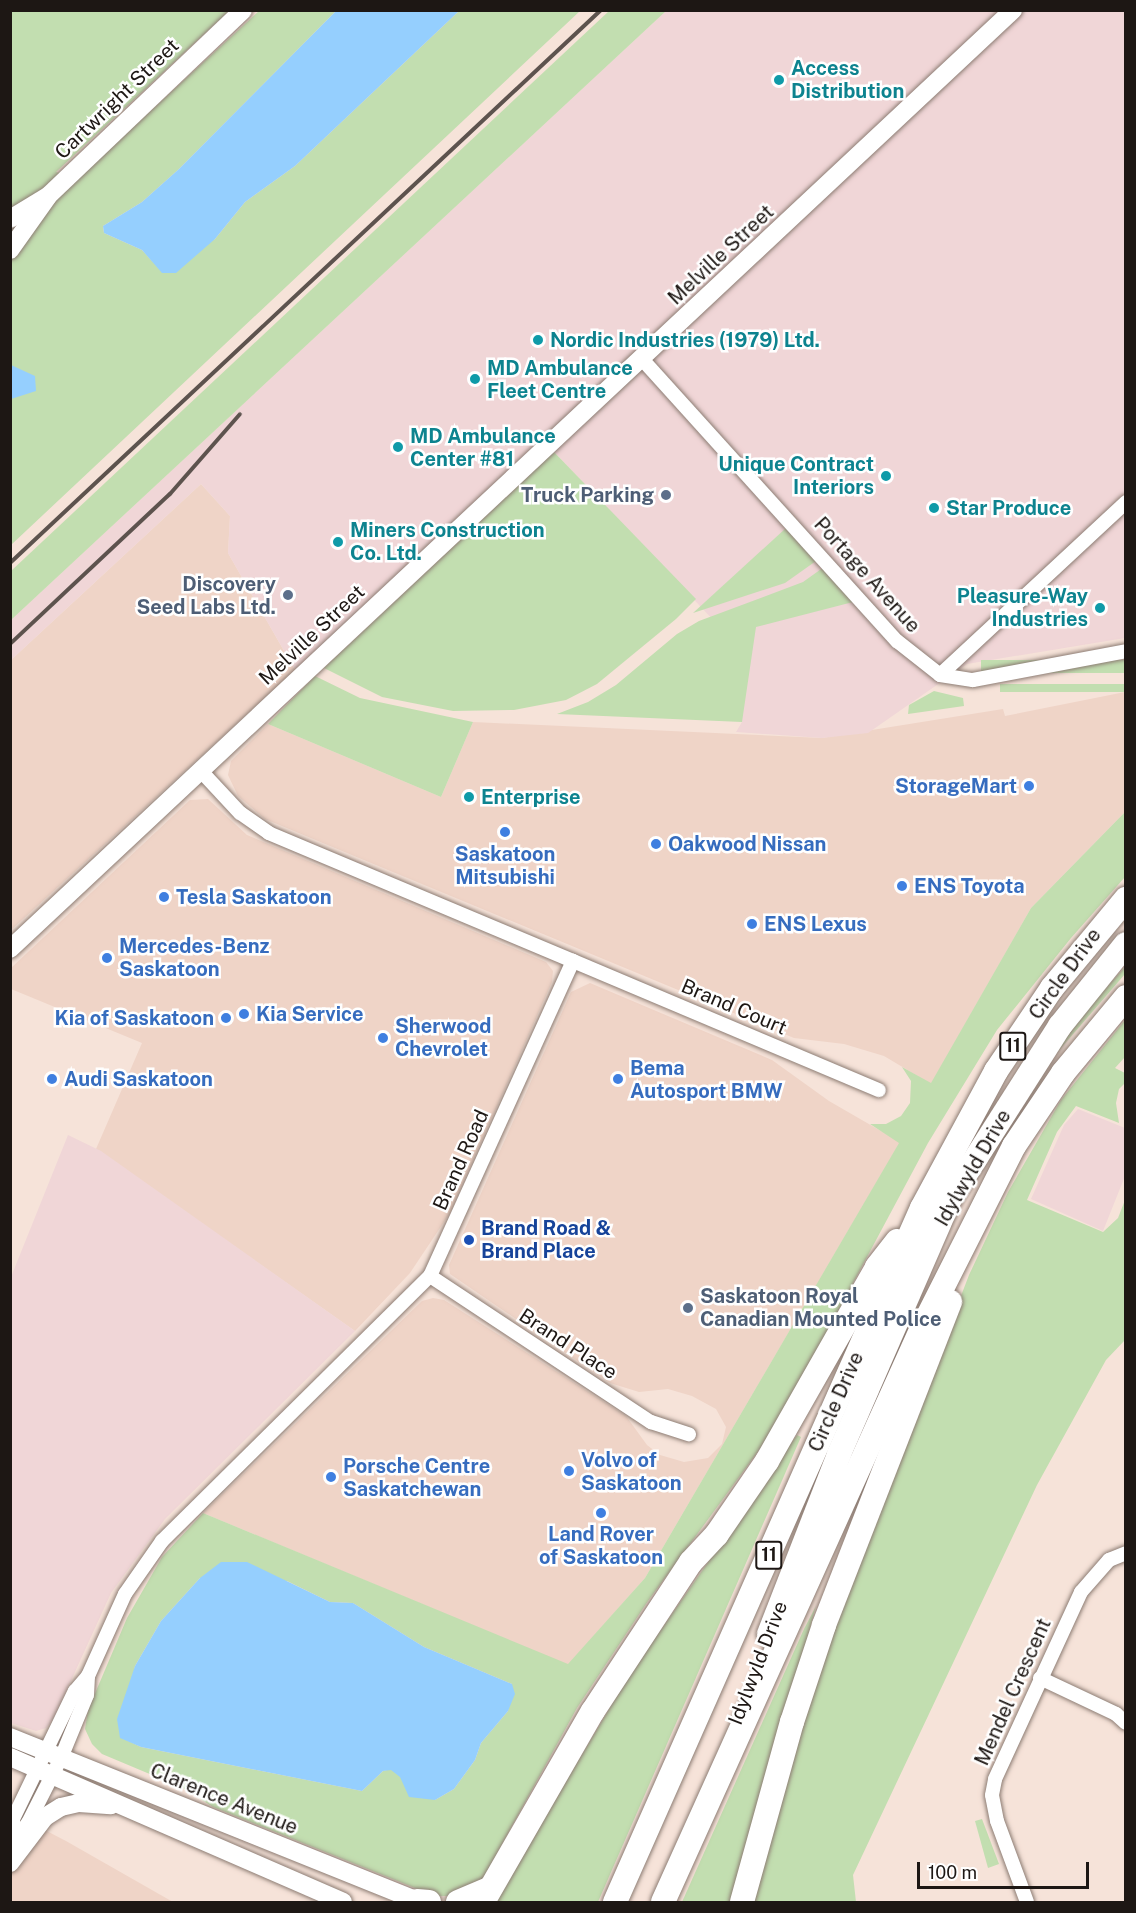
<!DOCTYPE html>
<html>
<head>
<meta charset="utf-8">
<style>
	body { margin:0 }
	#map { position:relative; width:1136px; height:1913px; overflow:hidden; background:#f6e3d9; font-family:"Public Sans",sans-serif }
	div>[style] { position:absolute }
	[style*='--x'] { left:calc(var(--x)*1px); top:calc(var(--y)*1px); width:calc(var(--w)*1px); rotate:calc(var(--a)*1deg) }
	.built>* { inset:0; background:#efd4c7 }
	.industrial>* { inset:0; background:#f0d6d7 }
	.green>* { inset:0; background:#c2deb0; transform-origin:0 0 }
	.water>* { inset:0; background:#95cffe }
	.roads { filter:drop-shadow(0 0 2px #8c7c73) drop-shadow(0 0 2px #8c7c73) }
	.street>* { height:14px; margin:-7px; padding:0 7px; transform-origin:7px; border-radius:7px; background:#fff }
	.secondary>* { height:18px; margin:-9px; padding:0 9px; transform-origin:9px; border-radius:9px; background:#fff }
	.highway>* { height:24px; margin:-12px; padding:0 12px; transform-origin:12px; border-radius:12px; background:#fff }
	.rail>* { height:4px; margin:-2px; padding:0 2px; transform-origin:2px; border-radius:2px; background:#5d534e }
	.dots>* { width:16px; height:16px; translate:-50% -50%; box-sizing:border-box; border:3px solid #fff; border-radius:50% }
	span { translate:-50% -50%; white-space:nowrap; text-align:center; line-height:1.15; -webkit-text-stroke:5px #fff; paint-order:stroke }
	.shield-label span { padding:2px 4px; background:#fff; border:2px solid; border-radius:4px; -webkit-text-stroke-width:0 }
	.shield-label { font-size:18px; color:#1d1714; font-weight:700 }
	.culture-label { font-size:20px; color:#0d838f; font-weight:700 }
	.left { translate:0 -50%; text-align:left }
	.right { translate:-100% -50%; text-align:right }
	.street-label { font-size:20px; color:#1d1714 }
	.service-label { font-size:20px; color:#4e5e75; font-weight:700 }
	.shop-label { font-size:20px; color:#366cbe; font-weight:700 }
	.transit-label { font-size:20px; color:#164399; font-weight:700 }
	.frame { position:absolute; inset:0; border:12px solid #1d1714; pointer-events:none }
	.scale { position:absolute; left:917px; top:1862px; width:172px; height:27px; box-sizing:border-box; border:3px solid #1d1714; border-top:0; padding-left:8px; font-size:18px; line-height:21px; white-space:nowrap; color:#1d1714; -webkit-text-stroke:4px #fff; paint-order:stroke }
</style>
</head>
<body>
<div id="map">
	<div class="built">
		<i style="clip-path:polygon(201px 484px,230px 516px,228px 553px,295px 670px,11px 930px,11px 660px)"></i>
		<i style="clip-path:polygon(1125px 692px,1125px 812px,1031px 908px,931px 1084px,884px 1056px,844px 1044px,794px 1038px,265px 819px,238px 796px,228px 775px,231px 761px,268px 724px,441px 797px,473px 722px,822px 738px,1003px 709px,1005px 716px)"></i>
		<i style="clip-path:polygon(208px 799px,247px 835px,546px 962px,553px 971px,552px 982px,450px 1213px,410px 1273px,355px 1331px,96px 1149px,142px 1043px,11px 989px,11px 968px,190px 800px)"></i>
		<i style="clip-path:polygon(590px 983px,772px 1060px,829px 1101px,900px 1142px,645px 1578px,568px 1665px,203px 1513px,422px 1301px,433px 1298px,444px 1300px,626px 1416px,647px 1445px,660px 1455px,684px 1462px,708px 1458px,722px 1444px,726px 1427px,716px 1409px,692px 1396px,668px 1389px,639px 1392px,610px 1383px,450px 1274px,449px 1265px,571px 992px)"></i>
		<i style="clip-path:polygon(10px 1812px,66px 1841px,173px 1902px,11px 1902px)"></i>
	</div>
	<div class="industrial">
		<i style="clip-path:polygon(666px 11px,1125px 11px,1125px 638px,967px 664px,868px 733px,822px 738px,736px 732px,742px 722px,716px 623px,542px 439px,295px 670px,228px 553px,230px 516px,201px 484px,11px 660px,11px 620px)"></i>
		<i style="clip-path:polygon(1078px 1109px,1125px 1128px,1125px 1176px,1103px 1231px,1031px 1199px,1064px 1125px)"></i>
		<i style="clip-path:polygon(68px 1135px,101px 1151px,355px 1331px,165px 1519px,111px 1593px,53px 1720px,46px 1728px,36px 1731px,11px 1723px,11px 1277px)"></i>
	</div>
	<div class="green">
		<i style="clip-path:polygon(11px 11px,229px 11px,56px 172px,79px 177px,259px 11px,336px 11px,179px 169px,142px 202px,103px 226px,104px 233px,142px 250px,162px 272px,215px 239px,245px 202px,295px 166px,459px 11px,580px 11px,11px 545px)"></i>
		<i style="clip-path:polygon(609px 11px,666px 11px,11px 620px,11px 571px)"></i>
		<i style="clip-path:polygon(554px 452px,696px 599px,676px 619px,597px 684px,566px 700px,514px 710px,453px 711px,382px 697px,324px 668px)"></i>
		<i style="clip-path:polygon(786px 528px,816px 561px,785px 583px,693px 613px)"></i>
		<i style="clip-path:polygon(824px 567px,853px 602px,756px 627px,742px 722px,557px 714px,588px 702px,616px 685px,677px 634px,699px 621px,803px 582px)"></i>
		<i style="left:1125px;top:660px;width:13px;height:144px;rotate:90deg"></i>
		<i style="clip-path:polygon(315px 676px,360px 698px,473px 722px,441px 797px,268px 724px)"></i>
		<i style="left:1125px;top:684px;width:8px;height:125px;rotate:90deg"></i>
		<i style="clip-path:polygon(934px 691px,963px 698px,964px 706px,908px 714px,909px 705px)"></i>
		<i style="clip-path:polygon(evenodd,1125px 812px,1125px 877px,1071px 938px,997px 1030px,928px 1143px,776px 1427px,648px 1601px,577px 1708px,479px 1886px,460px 1896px,435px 1896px,213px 1807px,183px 1788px,102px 1754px,92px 1744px,85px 1729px,88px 1710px,127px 1618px,162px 1557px,203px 1513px,568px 1664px,645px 1578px,899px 1143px,870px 1124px,886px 1124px,901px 1116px,910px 1103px,911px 1081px,902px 1067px,931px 1083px,1031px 908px,1125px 812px,200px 1578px,287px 1581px,330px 1602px,353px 1603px,424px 1647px,512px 1684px,508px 1711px,481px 1743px,475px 1760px,454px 1789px,435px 1800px,391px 1769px,383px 1771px,362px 1791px,141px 1747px,120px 1737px,135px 1666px,161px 1621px,200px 1578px)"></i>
		<i style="clip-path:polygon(1125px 967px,1125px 974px,1042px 1070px,1089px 1007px)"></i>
		<i style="clip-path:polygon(1125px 1020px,1125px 1057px,1115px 1068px,1125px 1073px,1125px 1083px,1119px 1089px,1116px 1103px,1119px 1123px,1076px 1106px,1057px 1132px,1027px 1200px,1103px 1232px,1118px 1218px,1125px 1200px,1125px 1340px,1106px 1360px,1037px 1485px,853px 1875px,856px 1902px,749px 1902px,822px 1658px,969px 1275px,1008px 1192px,1061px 1100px)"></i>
		<i style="clip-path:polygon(797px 1435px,801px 1437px,598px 1902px,494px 1902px,630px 1674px)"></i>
		<i style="clip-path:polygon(816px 1606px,736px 1902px,682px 1902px,804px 1629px)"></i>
		<i style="clip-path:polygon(982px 1819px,999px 1864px,988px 1868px,975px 1821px)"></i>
	</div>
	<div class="water">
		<i style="clip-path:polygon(336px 11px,459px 11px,295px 166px,245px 202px,215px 239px,176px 273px,162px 273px,142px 250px,104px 233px,103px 226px,142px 202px,179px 169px)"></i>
		<i style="clip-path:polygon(11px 365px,35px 376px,36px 391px,11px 399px)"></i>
		<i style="clip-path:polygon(221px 1562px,247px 1562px,330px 1602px,353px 1603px,424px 1647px,512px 1684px,515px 1694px,508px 1711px,481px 1743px,475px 1760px,454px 1789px,435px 1800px,409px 1797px,400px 1777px,391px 1770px,383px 1771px,362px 1791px,141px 1747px,120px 1738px,117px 1719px,135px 1666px,161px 1621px,200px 1578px)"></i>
	</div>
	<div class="roads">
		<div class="street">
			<i style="--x:641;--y:358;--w:382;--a:47.9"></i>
			<i style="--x:897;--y:641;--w:55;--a:38.3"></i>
			<i style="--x:940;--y:675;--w:33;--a:9"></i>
			<i style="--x:973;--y:680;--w:156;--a:-10.7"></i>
			<i style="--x:940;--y:675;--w:254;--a:-42.9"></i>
			<i style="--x:573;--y:961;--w:332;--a:22.9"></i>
			<i style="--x:430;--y:1276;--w:265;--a:33.5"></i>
			<i style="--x:651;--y:1422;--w:40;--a:18"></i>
			<i style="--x:1040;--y:1678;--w:84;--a:25.3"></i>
			<i style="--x:1116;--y:1714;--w:13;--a:42"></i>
			<i style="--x:15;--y:1839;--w:20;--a:-96"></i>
			<i style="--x:13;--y:1819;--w:142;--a:-64.2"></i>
			<i style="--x:75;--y:1691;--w:20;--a:-49"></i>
			<i style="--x:88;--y:1676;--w:90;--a:-65.7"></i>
			<i style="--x:125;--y:1594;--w:65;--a:-55.1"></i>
			<i style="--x:162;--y:1541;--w:377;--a:-44.7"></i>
			<i style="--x:430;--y:1276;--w:346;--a:-65.6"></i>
			<i style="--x:573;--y:961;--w:330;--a:-157.2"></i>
			<i style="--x:269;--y:833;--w:35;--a:-145"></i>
			<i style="--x:240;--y:813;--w:57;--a:-132.9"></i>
			<i style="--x:14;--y:1842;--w:24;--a:-54"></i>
			<i style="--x:28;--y:1823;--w:73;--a:-63.1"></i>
			<i style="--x:61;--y:1758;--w:68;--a:-67.6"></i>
			<i style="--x:87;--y:1695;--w:19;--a:-87"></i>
			<i style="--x:1027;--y:1902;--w:86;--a:-110.3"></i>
			<i style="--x:997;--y:1821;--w:26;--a:-101"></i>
			<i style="--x:992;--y:1795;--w:16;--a:-79"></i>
			<i style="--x:995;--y:1779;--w:206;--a:-65.3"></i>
			<i style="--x:1081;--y:1592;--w:43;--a:-48.8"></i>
			<i style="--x:1109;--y:1560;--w:18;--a:-22"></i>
		</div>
		<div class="secondary">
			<i style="--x:10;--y:219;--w:44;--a:-31.2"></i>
			<i style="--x:48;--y:196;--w:269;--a:-43.6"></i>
			<i style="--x:10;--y:250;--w:64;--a:-54.6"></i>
			<i style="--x:10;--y:949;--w:1374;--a:-43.11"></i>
			<i style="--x:10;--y:1737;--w:442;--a:21.9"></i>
			<i style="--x:10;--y:1757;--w:363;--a:23.5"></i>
			<i style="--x:10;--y:1863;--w:58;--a:-52.7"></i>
			<i style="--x:45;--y:1817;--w:19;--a:-32"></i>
			<i style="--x:61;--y:1807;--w:18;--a:-13"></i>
			<i style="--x:79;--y:1803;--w:32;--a:4"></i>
		</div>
		<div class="highway">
			<i style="--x:769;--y:1634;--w:193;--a:-68.7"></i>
			<i style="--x:839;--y:1454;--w:280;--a:-66.5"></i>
			<i style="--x:951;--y:1197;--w:203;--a:-57.5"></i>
			<i style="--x:1060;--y:1026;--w:105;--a:-51.2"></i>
			<i style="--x:417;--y:1901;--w:12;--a:5"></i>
			<i style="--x:458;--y:1902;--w:34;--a:-23"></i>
			<i style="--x:483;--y:1902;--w:220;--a:-60.1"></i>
			<i style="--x:593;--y:1711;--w:178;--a:-56.7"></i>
			<i style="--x:691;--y:1562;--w:38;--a:-47"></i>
			<i style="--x:717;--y:1534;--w:88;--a:-55.6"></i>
			<i style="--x:767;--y:1461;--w:223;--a:-60.4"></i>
			<i style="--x:877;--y:1267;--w:33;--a:-52"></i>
			<i style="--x:615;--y:1902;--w:759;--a:-66.14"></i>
			<i style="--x:922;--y:1208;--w:156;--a:-61.6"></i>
			<i style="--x:996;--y:1071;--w:100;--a:-56"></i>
			<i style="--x:1052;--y:988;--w:116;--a:-50.3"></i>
			<i style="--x:663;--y:1902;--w:627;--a:-65.72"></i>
			<i style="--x:921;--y:1330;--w:206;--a:-63.2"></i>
			<i style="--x:1014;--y:1146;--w:88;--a:-56.1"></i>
			<i style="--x:1063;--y:1073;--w:99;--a:-50.3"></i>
			<i style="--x:742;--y:1902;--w:187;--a:-74.5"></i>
			<i style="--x:792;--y:1722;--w:102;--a:-71.7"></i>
			<i style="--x:824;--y:1625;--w:347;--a:-68.7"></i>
		</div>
	</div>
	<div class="rail">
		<i style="--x:10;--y:563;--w:809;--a:-43.1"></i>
		<i style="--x:10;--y:644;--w:219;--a:-43.2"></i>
		<i style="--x:170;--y:494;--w:106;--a:-48.8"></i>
	</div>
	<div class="dots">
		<i style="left:779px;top:80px;background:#0f9aa8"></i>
		<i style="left:538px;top:340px;background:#0f9aa8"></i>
		<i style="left:475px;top:379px;background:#0f9aa8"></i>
		<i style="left:398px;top:447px;background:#0f9aa8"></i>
		<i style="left:886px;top:476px;background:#0f9aa8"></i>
		<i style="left:666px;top:495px;background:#5c6f8a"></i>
		<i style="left:934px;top:508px;background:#0f9aa8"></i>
		<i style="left:338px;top:542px;background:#0f9aa8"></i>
		<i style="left:288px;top:595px;background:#5c6f8a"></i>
		<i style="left:1100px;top:608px;background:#0f9aa8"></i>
		<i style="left:1029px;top:786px;background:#3f7fe0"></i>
		<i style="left:469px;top:797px;background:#0f9aa8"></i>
		<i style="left:505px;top:832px;background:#3f7fe0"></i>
		<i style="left:656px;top:844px;background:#3f7fe0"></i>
		<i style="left:902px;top:886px;background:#3f7fe0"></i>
		<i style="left:164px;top:897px;background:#3f7fe0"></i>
		<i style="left:752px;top:924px;background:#3f7fe0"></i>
		<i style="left:107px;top:958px;background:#3f7fe0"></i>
		<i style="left:244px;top:1014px;background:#3f7fe0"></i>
		<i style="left:226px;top:1018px;background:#3f7fe0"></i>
		<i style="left:383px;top:1038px;background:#3f7fe0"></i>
		<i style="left:52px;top:1079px;background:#3f7fe0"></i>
		<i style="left:618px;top:1079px;background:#3f7fe0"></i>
		<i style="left:469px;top:1240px;background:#1a4fb4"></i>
		<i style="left:688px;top:1308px;background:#5c6f8a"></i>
		<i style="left:569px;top:1471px;background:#3f7fe0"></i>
		<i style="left:331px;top:1477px;background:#3f7fe0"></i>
		<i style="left:601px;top:1513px;background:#3f7fe0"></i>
	</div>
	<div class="shield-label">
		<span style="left:1013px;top:1046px">11</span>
		<span style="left:769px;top:1555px">11</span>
	</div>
	<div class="culture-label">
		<span class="left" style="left:791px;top:80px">Access<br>Distribution</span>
		<span class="left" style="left:550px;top:340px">Nordic Industries (1979) Ltd.</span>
		<span class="left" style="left:487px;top:380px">MD Ambulance<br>Fleet Centre</span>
		<span class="left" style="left:410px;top:448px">MD Ambulance<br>Center #81</span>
		<span class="right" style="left:874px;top:476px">Unique Contract<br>Interiors</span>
		<span class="left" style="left:946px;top:508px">Star Produce</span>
		<span class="left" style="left:350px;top:542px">Miners Construction<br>Co. Ltd.</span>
		<span class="right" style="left:1088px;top:608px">Pleasure-Way<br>Industries</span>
		<span class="left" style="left:481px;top:797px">Enterprise</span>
	</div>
	<div class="street-label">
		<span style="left:117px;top:99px;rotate:-44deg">Cartwright Street</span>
		<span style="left:721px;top:255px;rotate:-43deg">Melville Street</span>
		<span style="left:867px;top:575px;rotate:48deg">Portage Avenue</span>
		<span style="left:312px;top:635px;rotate:-43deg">Melville Street</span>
		<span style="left:1065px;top:974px;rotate:-54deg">Circle Drive</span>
		<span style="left:734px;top:1007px;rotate:23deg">Brand Court</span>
		<span style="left:461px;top:1160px;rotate:-66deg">Brand Road</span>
		<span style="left:973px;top:1168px;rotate:-60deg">Idylwyld Drive</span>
		<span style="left:568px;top:1344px;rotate:33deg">Brand Place</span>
		<span style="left:836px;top:1402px;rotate:-66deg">Circle Drive</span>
		<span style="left:758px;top:1663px;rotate:-69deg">Idylwyld Drive</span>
		<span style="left:1013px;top:1692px;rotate:-66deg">Mendel Crescent</span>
		<span style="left:224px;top:1799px;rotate:22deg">Clarence Avenue</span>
	</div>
	<div class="service-label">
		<span class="right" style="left:654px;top:495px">Truck Parking</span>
		<span class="right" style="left:276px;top:596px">Discovery<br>Seed Labs Ltd.</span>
		<span class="left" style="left:700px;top:1308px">Saskatoon Royal<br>Canadian Mounted Police</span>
	</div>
	<div class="shop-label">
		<span class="right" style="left:1017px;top:786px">StorageMart</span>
		<span class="left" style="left:668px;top:844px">Oakwood Nissan</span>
		<span style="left:505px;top:866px">Saskatoon<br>Mitsubishi</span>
		<span class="left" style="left:914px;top:886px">ENS Toyota</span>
		<span class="left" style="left:176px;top:897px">Tesla Saskatoon</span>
		<span class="left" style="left:764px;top:924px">ENS Lexus</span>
		<span class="left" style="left:119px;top:958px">Mercedes-Benz<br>Saskatoon</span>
		<span class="left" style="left:256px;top:1014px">Kia Service</span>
		<span class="right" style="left:214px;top:1018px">Kia of Saskatoon</span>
		<span class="left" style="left:395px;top:1038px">Sherwood<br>Chevrolet</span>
		<span class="left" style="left:630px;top:1080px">Bema<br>Autosport BMW</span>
		<span class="left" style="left:64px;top:1079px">Audi Saskatoon</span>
		<span class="left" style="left:581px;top:1472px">Volvo of<br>Saskatoon</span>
		<span class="left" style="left:343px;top:1478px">Porsche Centre<br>Saskatchewan</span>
		<span style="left:601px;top:1546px">Land Rover<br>of Saskatoon</span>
	</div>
	<div class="transit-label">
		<span class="left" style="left:481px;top:1240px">Brand Road &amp;<br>Brand Place</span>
	</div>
	<div class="frame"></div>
	<div class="scale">100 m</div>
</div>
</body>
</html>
